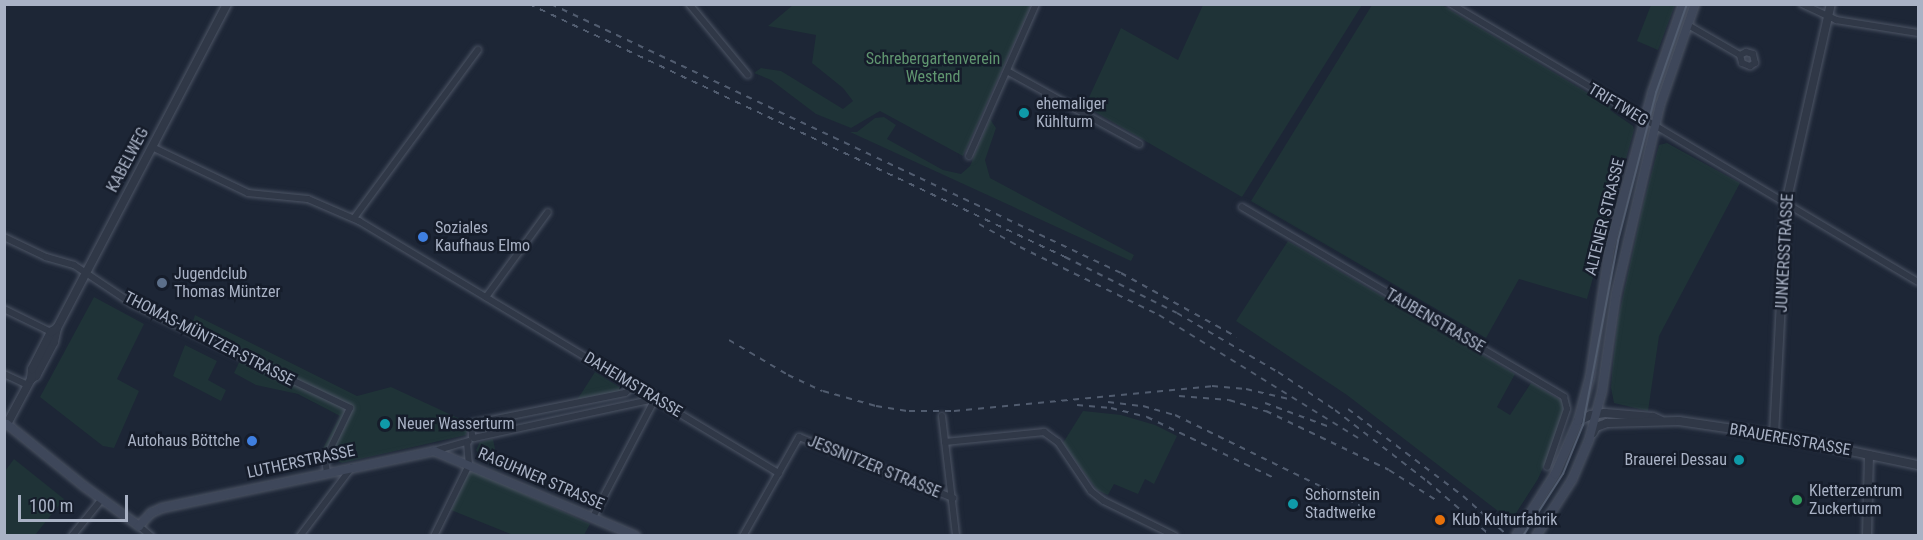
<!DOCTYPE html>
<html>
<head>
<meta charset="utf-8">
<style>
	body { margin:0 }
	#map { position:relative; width:1923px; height:540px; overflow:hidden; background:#1d2636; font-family:"Roboto Condensed",sans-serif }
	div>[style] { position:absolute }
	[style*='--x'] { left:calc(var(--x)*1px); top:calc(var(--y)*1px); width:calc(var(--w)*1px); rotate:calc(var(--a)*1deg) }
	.green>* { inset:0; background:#1f3337 }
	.roads { filter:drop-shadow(0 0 2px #4d5565) drop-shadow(0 0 2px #4d5565) }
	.minor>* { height:6px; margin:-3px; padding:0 3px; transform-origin:3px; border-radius:3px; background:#303847 }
	.tertiary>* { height:8px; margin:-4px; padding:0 4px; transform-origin:4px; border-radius:4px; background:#303847 }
	.secondary>* { height:8px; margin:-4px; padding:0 4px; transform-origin:4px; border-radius:4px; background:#3e475a }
	.tram>* { height:1.5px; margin:-0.75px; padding:0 0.75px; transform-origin:0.75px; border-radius:0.75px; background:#515c6f }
	.rail>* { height:2px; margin-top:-1px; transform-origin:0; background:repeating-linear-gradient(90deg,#515c6f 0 6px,transparent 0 12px) }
	.dots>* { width:16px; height:16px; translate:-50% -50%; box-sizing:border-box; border:3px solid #161d2b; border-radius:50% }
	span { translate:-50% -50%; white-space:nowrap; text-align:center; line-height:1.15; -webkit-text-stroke:5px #161d2b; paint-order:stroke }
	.park-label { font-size:16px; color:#609670 }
	.poi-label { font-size:16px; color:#a9b2c5 }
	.left { translate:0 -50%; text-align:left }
	.right { translate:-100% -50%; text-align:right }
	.street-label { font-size:16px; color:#a9b2c5 }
	.frame { position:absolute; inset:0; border:6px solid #a9b2c5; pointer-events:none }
	.scale { position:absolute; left:18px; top:495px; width:110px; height:27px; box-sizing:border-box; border:3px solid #a9b2c5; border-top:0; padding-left:8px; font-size:18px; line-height:21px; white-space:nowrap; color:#a9b2c5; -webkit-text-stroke:4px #161d2b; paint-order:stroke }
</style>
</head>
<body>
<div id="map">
	<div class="green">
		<i style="clip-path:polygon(793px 5px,793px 4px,1031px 5px,963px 156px,880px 111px,851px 128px,816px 114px,771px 80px,754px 73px,761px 68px,781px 71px,843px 109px,853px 101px,843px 88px,812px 63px,816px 35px,768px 26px)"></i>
		<i style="clip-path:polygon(1203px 5px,1362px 5px,1242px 197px,1085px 106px,1121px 28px,1178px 60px)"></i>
		<i style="clip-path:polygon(1372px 5px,1442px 5px,1611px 107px,1610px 110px,1633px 126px,1634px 130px,1587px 299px,1519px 279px,1486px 338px,1251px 201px)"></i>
		<i style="clip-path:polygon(1651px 5px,1675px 5px,1658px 50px,1637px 41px)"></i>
		<i style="clip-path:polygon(884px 117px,896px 125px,887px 139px,943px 170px,961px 174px,970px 166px,990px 119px,996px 128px,985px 160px,990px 178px,1134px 255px,1131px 261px,850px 132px,857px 132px,875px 118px)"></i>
		<i style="clip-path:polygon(1667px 143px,1740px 183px,1659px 336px,1648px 411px,1614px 403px,1611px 388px,1613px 362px,1618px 319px,1643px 205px,1659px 145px)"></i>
		<i style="clip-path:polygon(1288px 241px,1515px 374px,1497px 407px,1510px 415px,1531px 383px,1562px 401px,1565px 408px,1554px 443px,1538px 479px,1511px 521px,1347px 395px,1236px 321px)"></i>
		<i style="clip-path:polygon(94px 297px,144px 324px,117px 379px,139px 391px,114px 448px,103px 446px,40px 397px)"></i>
		<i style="clip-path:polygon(195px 315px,357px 396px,391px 387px,471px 424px,466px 435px,342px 463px,320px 454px,340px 416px,298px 394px,256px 385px,234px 373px,245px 350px,192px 324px)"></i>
		<i style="clip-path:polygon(185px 345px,217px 361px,208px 380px,226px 390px,221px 401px,173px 376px)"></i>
		<i style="clip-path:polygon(595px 372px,621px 388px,620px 391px,577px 400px)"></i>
		<i style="clip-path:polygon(1083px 411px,1121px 415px,1155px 425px,1177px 436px,1154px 484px,1145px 479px,1138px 494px,1114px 484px,1108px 495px,1097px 490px,1063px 443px)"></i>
		<i style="clip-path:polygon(493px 439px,498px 464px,494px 466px,483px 460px,476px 450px,480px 442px)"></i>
		<i style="clip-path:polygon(14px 459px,64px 499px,35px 535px,5px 535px,5px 471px)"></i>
		<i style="clip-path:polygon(470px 469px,590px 524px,584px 535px,513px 535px,451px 510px)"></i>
	</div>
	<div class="roads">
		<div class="minor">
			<i style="--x:689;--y:4;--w:92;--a:50.3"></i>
			<i style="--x:1451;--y:4;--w:543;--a:30.76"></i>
			<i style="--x:1802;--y:4;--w:38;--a:25"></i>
			<i style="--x:1836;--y:20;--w:83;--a:9"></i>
			<i style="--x:1688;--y:25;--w:60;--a:30"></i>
			<i style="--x:1740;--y:55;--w:8;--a:76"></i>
			<i style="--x:1742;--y:63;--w:9;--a:21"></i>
			<i style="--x:1750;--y:66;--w:6;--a:-31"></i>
			<i style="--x:1755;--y:63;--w:9;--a:-103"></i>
			<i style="--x:1753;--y:54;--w:7;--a:-164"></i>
			<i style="--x:1746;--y:52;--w:7;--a:153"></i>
			<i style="--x:1007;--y:71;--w:151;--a:28.9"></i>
			<i style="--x:152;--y:147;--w:106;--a:25.6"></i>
			<i style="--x:248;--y:193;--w:60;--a:5.7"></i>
			<i style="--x:308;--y:199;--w:56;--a:23.3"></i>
			<i style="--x:359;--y:221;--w:490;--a:31"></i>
			<i style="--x:969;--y:156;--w:166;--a:-66.2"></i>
			<i style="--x:1242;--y:207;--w:374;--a:30.5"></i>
			<i style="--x:1564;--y:397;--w:12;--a:76"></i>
			<i style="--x:1567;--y:409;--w:61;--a:109"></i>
			<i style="--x:354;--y:218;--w:209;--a:-53.6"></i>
			<i style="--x:4;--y:237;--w:47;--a:25.5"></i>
			<i style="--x:46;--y:257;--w:29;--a:16"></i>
			<i style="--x:74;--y:265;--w:69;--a:33.7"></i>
			<i style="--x:131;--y:303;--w:243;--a:25.6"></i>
			<i style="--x:350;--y:408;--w:58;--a:115.7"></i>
			<i style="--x:325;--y:460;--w:12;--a:81"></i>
			<i style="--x:486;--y:297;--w:105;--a:-53.9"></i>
			<i style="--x:4;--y:309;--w:52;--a:26.1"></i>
			<i style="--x:4;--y:374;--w:26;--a:25"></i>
			<i style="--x:634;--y:386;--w:11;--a:142"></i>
			<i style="--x:625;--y:393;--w:157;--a:168.6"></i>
			<i style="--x:471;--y:424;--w:12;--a:85"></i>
			<i style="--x:472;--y:436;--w:3;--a:45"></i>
			<i style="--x:474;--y:438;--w:184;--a:-12.2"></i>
			<i style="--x:942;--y:416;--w:121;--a:83.3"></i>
			<i style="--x:945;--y:442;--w:100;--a:-5.8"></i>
			<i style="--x:1044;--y:432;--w:17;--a:36"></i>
			<i style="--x:1058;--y:442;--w:59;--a:56"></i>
			<i style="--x:1091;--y:491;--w:16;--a:38"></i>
			<i style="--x:1104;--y:501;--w:79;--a:26.2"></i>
			<i style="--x:434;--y:451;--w:36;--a:-16"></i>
			<i style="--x:593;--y:517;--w:133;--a:-62.3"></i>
			<i style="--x:139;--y:526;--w:16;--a:40"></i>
			<i style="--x:72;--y:536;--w:48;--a:-51"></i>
			<i style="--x:300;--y:536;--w:86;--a:-53"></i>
			<i style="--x:434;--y:536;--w:79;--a:-63.8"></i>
			<i style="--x:469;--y:465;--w:22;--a:-95"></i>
			<i style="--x:743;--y:536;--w:114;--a:-60.5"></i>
			<i style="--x:799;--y:437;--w:166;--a:21.6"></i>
		</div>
		<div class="tertiary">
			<i style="--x:31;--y:379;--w:6;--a:-31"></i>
			<i style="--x:36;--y:376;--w:38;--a:-62"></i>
			<i style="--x:54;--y:342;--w:14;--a:-78"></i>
			<i style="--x:57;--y:328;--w:366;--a:-62.3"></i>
			<i style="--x:1578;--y:421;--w:14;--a:-25"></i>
			<i style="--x:1591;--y:415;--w:14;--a:-8"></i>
			<i style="--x:1605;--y:413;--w:48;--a:4.8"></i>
			<i style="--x:1653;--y:417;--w:8;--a:23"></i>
			<i style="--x:7;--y:424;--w:51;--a:-61.9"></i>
			<i style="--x:31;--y:379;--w:10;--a:-84"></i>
			<i style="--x:32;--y:369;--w:42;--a:-62.8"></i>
			<i style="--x:51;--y:332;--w:7;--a:-34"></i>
			<i style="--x:1593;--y:433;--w:7;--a:-63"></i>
			<i style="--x:1596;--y:427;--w:12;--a:-20"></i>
			<i style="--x:1607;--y:423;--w:72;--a:-1.6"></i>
			<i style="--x:1679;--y:421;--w:96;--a:8.4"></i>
			<i style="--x:1774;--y:435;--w:147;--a:11.8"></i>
			<i style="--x:1774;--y:435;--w:232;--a:-87"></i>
			<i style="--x:1786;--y:203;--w:204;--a:-77.3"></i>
			<i style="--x:1867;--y:536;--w:81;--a:-88.6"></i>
		</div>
		<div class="secondary">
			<i style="--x:7;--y:424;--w:100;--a:38.9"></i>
			<i style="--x:85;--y:487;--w:67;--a:35.8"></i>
			<i style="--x:139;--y:526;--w:18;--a:-47"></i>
			<i style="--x:151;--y:513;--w:12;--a:-24"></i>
			<i style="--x:162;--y:508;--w:278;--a:-11.8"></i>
			<i style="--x:434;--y:451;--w:219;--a:22.8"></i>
			<i style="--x:1516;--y:536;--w:73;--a:-57.8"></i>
			<i style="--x:1555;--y:474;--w:58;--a:-66.5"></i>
			<i style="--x:1578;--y:421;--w:46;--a:-74.7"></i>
			<i style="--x:1590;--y:377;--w:132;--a:-81.3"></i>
			<i style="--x:1610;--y:247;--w:160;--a:-74.7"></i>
			<i style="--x:1652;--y:93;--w:94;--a:-70.8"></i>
			<i style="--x:1536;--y:536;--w:67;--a:-57.3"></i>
			<i style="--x:1572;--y:480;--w:43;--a:-67"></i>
			<i style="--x:1589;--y:440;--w:51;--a:-75.1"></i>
			<i style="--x:1602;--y:391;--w:98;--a:-81.8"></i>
			<i style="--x:1616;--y:294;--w:194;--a:-76.9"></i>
			<i style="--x:1660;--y:105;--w:107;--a:-70.9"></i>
		</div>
	</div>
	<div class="tram">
		<i style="--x:1523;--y:536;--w:74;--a:-57.2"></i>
		<i style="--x:1563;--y:474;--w:53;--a:-67.8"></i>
		<i style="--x:1583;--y:425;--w:187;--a:-79.2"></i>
		<i style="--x:1618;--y:241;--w:153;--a:-75.6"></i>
		<i style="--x:1656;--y:93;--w:94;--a:-70.8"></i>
	</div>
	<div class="rail">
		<i style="--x:529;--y:4;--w:593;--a:25.27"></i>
		<i style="--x:1065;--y:257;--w:125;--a:26.6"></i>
		<i style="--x:1177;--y:313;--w:117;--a:30.3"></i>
		<i style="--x:1278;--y:372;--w:69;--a:33.7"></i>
		<i style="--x:1335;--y:410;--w:116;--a:37.7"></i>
		<i style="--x:1427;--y:481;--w:84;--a:40.7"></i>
		<i style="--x:551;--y:4;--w:630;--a:25.26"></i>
		<i style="--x:1121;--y:273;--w:132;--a:28.9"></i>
		<i style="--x:979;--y:224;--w:47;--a:29.3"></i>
		<i style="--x:1020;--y:247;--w:155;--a:26.1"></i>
		<i style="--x:1159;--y:315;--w:236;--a:31.7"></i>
		<i style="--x:729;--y:340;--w:69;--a:30.7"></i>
		<i style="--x:788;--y:375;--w:38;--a:25"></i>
		<i style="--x:823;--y:391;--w:55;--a:15.8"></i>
		<i style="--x:876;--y:406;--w:33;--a:9"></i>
		<i style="--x:909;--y:411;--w:45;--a:0"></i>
		<i style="--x:954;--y:411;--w:259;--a:-5.5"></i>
		<i style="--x:1212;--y:386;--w:34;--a:5"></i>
		<i style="--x:1246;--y:389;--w:44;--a:13.1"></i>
		<i style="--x:1179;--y:396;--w:50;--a:4.6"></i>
		<i style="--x:1229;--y:400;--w:39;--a:17"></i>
		<i style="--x:1266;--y:411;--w:136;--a:25.6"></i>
		<i style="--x:1389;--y:470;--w:59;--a:32.6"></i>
		<i style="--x:1108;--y:402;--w:35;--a:7"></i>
		<i style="--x:1143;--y:406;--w:33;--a:16"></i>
		<i style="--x:1175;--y:415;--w:209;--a:26.1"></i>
		<i style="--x:1265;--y:403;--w:69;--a:20.3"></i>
		<i style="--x:1077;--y:405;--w:34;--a:5"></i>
		<i style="--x:1111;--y:408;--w:37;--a:14"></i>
		<i style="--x:1147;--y:417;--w:139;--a:25.6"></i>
		<i style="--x:1348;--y:409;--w:144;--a:37.1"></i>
		<i style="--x:1463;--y:496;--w:60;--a:41.6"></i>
	</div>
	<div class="dots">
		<i style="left:1024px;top:113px;background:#0f9aa8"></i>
		<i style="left:423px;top:237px;background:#3f7fe0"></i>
		<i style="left:162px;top:283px;background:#5c6f8a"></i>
		<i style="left:385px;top:424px;background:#0f9aa8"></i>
		<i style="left:252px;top:441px;background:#3f7fe0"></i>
		<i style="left:1739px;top:460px;background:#0f9aa8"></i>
		<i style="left:1797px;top:500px;background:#2e9e5b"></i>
		<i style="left:1293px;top:504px;background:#0f9aa8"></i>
		<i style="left:1440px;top:520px;background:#e8710a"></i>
	</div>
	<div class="park-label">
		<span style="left:933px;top:68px">Schrebergartenverein<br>Westend</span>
	</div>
	<div class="poi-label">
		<span class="left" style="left:1036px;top:113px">ehemaliger<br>Kühlturm</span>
		<span class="left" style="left:435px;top:237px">Soziales<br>Kaufhaus Elmo</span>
		<span class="left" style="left:174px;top:283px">Jugendclub<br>Thomas Müntzer</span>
		<span class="left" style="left:397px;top:424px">Neuer Wasserturm</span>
		<span class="right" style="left:240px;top:441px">Autohaus Böttche</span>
		<span class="right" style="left:1727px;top:460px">Brauerei Dessau</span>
		<span class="left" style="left:1809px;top:500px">Kletterzentrum<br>Zuckerturm</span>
		<span class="left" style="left:1305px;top:504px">Schornstein<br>Stadtwerke</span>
		<span class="left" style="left:1452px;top:520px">Klub Kulturfabrik</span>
	</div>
	<div class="street-label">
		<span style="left:1618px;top:105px;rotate:31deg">TRIFTWEG</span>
		<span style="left:128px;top:160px;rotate:-62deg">KABELWEG</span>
		<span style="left:1605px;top:217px;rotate:-76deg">ALTENER STRASSE</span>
		<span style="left:1785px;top:253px;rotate:-87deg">JUNKERSSTRASSE</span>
		<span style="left:1435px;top:321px;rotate:30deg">TAUBENSTRASSE</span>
		<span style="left:209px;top:339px;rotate:27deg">THOMAS-MÜNTZER-STRASSE</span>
		<span style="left:633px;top:385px;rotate:31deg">DAHEIMSTRASSE</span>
		<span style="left:1790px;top:440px;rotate:10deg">BRAUEREISTRASSE</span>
		<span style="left:301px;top:462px;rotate:-12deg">LUTHERSTRASSE</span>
		<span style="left:874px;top:467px;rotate:22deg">JESSNITZER STRASSE</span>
		<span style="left:541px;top:479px;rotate:23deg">RAGUHNER STRASSE</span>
	</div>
	<div class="frame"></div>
	<div class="scale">100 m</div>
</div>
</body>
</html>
